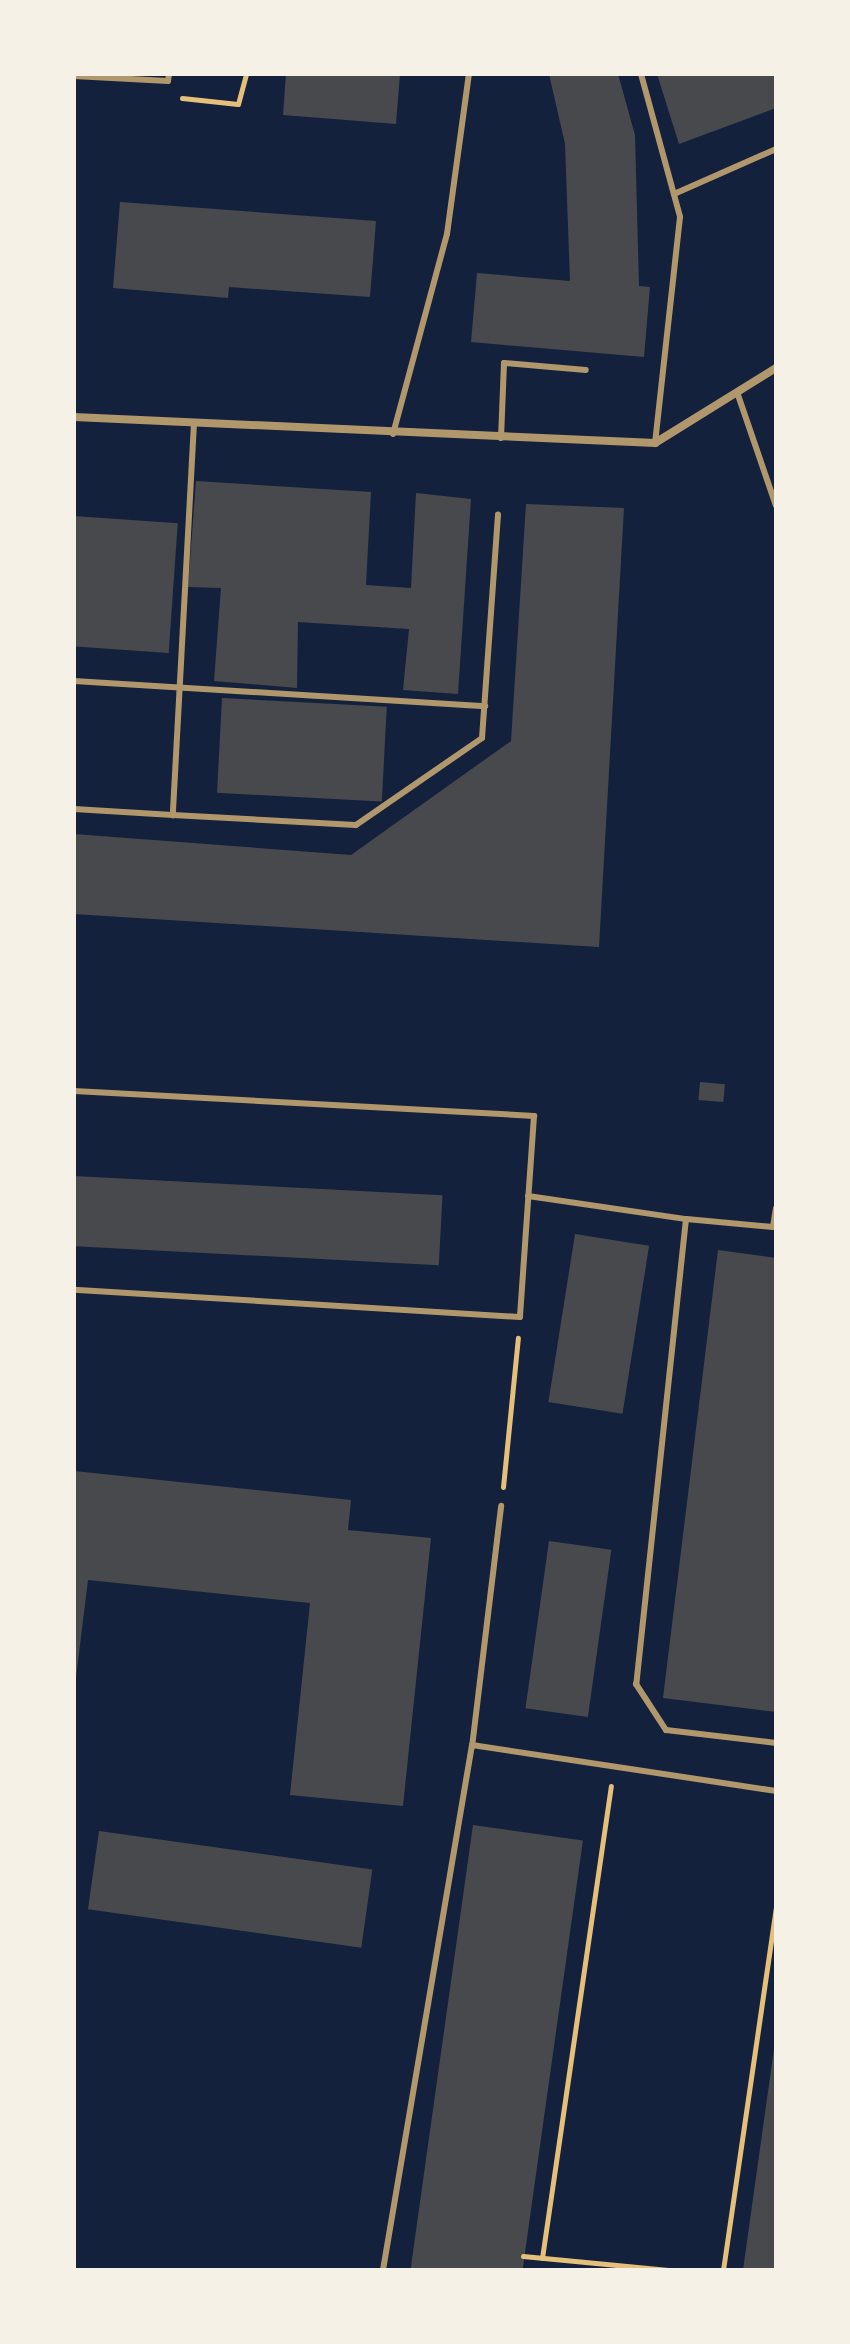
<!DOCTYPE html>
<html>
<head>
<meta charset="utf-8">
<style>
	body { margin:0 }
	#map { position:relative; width:850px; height:2344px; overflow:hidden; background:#14213d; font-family:Mulish,sans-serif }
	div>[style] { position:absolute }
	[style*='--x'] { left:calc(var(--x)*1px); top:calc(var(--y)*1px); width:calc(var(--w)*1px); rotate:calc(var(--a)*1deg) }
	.building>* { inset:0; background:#48494c; transform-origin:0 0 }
	.path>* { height:5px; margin:-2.5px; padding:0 2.5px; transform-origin:2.5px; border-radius:2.5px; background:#e5c07b }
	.service>* { height:6px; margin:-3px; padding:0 3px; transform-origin:3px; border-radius:3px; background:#b1986c }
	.minor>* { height:8px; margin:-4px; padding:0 4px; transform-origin:4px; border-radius:4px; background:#b1986c }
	span { translate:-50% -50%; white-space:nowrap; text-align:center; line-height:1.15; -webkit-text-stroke:6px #f6f1e7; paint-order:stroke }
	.frame { position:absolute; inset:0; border:76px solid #f6f1e7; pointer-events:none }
</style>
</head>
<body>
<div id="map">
	<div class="building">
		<i style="clip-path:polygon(286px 74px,400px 74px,396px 124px,283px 115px)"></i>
		<i style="clip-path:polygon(549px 74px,618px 74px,635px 135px,639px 286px,650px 287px,644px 357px,471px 342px,477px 273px,570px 281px,565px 144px)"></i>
		<i style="clip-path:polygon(657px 74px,776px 74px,776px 108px,679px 144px)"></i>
		<i style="clip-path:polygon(120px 202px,376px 221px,370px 297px,229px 287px,228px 298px,113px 288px)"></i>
		<i style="clip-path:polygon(196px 481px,371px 492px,366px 585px,411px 588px,416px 493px,471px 499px,458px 694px,403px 690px,409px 629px,298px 622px,297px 688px,214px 681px,221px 588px,188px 587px)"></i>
		<i style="clip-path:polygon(526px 504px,624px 508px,599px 947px,74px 914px,74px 834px,351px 855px,511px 741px)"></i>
		<i style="left:74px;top:516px;width:104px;height:130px;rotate:4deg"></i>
		<i style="left:222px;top:698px;width:165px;height:95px;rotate:3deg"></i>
		<i style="left:700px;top:1082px;width:25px;height:18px;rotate:5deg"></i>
		<i style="left:74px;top:1176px;width:369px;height:70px;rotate:3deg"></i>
		<i style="left:575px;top:1234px;width:75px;height:170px;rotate:9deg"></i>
		<i style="clip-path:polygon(718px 1250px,776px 1258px,776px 1712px,663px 1698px)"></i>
		<i style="clip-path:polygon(74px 1471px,351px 1500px,348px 1530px,431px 1538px,403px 1806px,290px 1795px,310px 1603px,88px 1580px,74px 1694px)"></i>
		<i style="left:549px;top:1541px;width:63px;height:169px;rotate:8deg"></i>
		<i style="left:473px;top:1825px;width:111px;height:449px;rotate:8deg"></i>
		<i style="left:99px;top:1831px;width:276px;height:79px;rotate:8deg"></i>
		<i style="clip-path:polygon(774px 2049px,776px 2270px,743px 2270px)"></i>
	</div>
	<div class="path">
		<i style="--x:182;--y:98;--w:56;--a:6.1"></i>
		<i style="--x:238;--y:104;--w:31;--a:-75"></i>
		<i style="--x:503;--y:1487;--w:150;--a:-84.3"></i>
		<i style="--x:523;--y:2256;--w:146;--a:5.5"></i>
		<i style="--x:542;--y:2258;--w:477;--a:-81.7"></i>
		<i style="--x:723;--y:2270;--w:366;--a:-81.7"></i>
	</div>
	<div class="service">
		<i style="--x:641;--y:74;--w:148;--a:74.7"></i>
		<i style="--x:680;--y:217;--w:227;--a:96.3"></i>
		<i style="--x:74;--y:76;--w:94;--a:3"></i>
		<i style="--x:168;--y:81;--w:7;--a:-82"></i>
		<i style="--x:674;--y:194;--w:111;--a:-23.8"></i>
		<i style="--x:737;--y:392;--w:120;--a:71.1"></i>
		<i style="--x:194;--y:423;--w:393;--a:93.1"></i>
		<i style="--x:173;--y:815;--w:183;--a:3.1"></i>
		<i style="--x:356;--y:825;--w:153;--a:-34.6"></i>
		<i style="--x:482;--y:738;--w:224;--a:-85.9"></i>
		<i style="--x:393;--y:434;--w:207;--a:-74.9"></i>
		<i style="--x:447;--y:234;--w:162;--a:-82.2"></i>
		<i style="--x:501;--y:438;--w:75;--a:-87.7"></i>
		<i style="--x:504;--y:363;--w:82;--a:4.9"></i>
		<i style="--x:74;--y:681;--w:412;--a:3.5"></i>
		<i style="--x:74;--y:809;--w:99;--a:3.5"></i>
		<i style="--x:74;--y:1091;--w:461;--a:3.1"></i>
		<i style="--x:534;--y:1116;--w:201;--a:94"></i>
		<i style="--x:520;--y:1317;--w:447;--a:-176.5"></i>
		<i style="--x:528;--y:1196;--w:160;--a:8.3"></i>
		<i style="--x:776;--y:1208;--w:19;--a:99"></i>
		<i style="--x:773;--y:1227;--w:87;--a:-174.7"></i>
		<i style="--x:686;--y:1219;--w:468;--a:96.1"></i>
		<i style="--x:636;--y:1684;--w:55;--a:56.9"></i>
		<i style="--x:666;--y:1730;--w:111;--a:6.7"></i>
		<i style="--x:472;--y:1747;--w:243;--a:-83.1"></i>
		<i style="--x:383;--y:2270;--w:532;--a:-80.38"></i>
		<i style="--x:472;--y:1745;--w:307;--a:8.6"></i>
	</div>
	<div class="minor">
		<i style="--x:74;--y:417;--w:582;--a:2.56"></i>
		<i style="--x:655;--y:443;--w:142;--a:-31.8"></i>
	</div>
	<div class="frame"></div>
</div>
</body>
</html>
